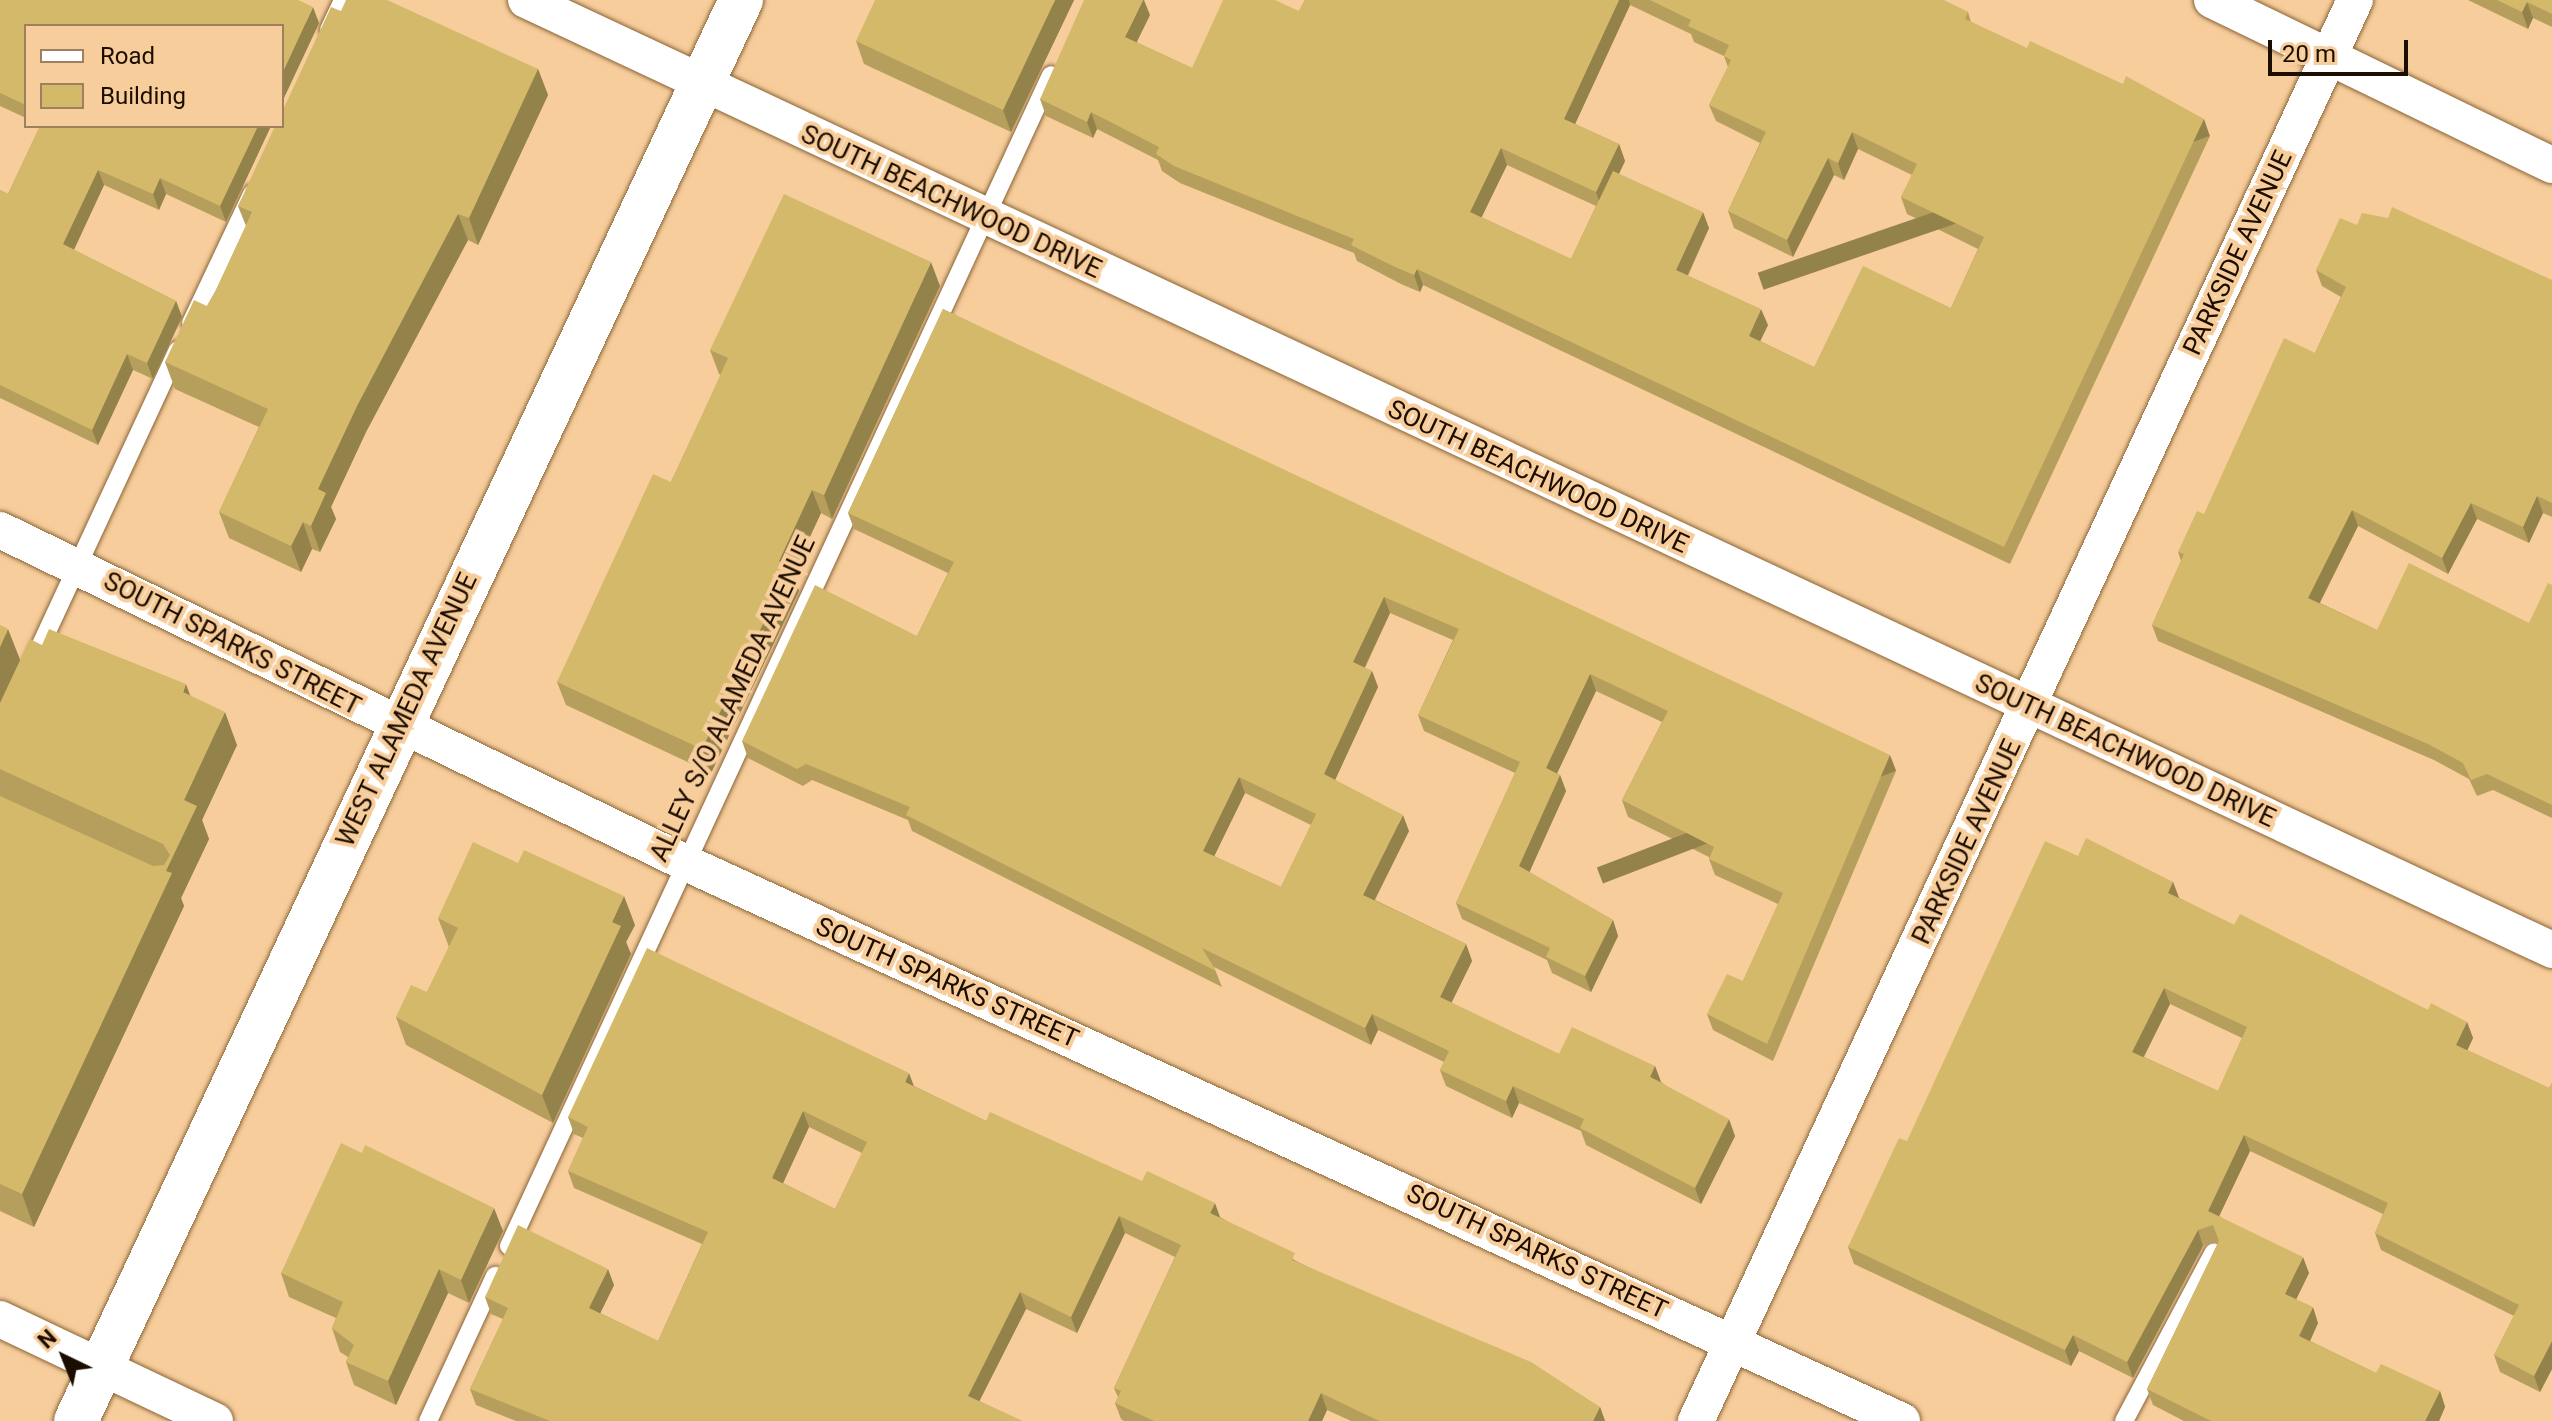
<!DOCTYPE html>
<html>
<head>
<meta charset="utf-8">
<style>
	body { margin:0 }
	#map { position:relative; width:2552px; height:1421px; overflow:hidden; background:#f7cd9c; font-family:Roboto,sans-serif }
	div>[style] { position:absolute }
	[style*='--x'] { left:calc(var(--x)*1px); top:calc(var(--y)*1px); width:calc(var(--w)*1px); rotate:calc(var(--a)*1deg) }
	.roads { filter:drop-shadow(0 0 2px #8a6436) drop-shadow(0 0 2px #8a6436) }
	.lane>* { height:18px; margin:-9px; padding:0 9px; transform-origin:9px; border-radius:9px; background:#fff }
	.street>* { height:36px; margin:-18px; padding:0 18px; transform-origin:18px; border-radius:18px; background:#fff }
	.secondary>* { height:44px; margin:-22px; padding:0 22px; transform-origin:22px; border-radius:22px; background:#fff }
	.wall>* { inset:0; background:#b69f5c }
	.shaded-wall>* { inset:0; background:#94824b; transform-origin:0 0 }
	.building>* { inset:0; background:#d4b96b }
	span { translate:-50% -50%; white-space:nowrap; text-align:center; line-height:1.15; -webkit-text-stroke:8px #f7cd9c; paint-order:stroke }
	.street-label { font-size:26px; color:#1b0d00 }
	.legend { position:absolute; left:24px; top:24px; width:260px; height:104px; box-sizing:border-box; background:#f7cd9c; border:2px solid #9f805e; margin:0; padding:10px 14px; list-style:none; font-size:24px; color:#1b0d00 }
	.legend li { display:flex; align-items:center; gap:16px; height:40px }
	.legend b { width:40px; border:2px solid #9f805e }
	.north { position:absolute; left:24px; top:1317px; width:80px; height:80px; -webkit-text-stroke:6px #f7cd9c; paint-order:stroke; rotate:317deg; font-size:22px; font-weight:700; line-height:32px; text-align:center; color:#1b0d00 }
	.north::after { content:''; display:block; margin:auto; width:28px; height:36px; background:#1b0d00; clip-path:polygon(50% 0,100% 100%,50% 72%,0 100%) }
	.scale { position:absolute; left:2268px; top:40px; width:140px; height:36px; box-sizing:border-box; border:4px solid #1b0d00; border-top:0; padding-left:10px; font-size:24px; line-height:28px; white-space:nowrap; color:#1b0d00; -webkit-text-stroke:6px #f7cd9c; paint-order:stroke }
</style>
</head>
<body>
<div id="map">
	<div class="roads">
		<div class="lane">
			<i style="--x:329;--y:30;--w:33;--a:-65"></i>
			<i style="--x:191;--y:323;--w:143;--a:-64.7"></i>
			<i style="--x:32;--y:664;--w:346;--a:-65.1"></i>
			<i style="--x:509;--y:1246;--w:1290;--a:-65.16"></i>
			<i style="--x:428;--y:1421;--w:160;--a:-65.2"></i>
			<i style="--x:2124;--y:1421;--w:191;--a:-62"></i>
		</div>
		<div class="street">
			<i style="--x:526;--y:0;--w:2238;--a:25.12"></i>
			<i style="--x:2212;--y:0;--w:378;--a:25.9"></i>
			<i style="--x:0;--y:530;--w:763;--a:25.89"></i>
			<i style="--x:686;--y:863;--w:1338;--a:24.65"></i>
			<i style="--x:0;--y:1319;--w:238;--a:25.4"></i>
			<i style="--x:1696;--y:1421;--w:1566;--a:-65.12"></i>
		</div>
		<div class="secondary">
			<i style="--x:76;--y:1421;--w:1569;--a:-64.92"></i>
		</div>
	</div>
	<div class="wall">
		<i style="clip-path:polygon(0 0,319px 23px,282px 102px,282px 26px,26px 26px,26px 118px,0 106px)"></i>
		<i style="clip-path:polygon(1074px 0,1011px 132px,864px 64px,856px 41px)"></i>
		<i style="clip-path:polygon(evenodd,1305px 0,1943px 0,1968px 12px,1971px 22px,2210px 136px,2010px 564px,1423px 285px,1420px 292px,1401px 284px,1357px 261px,1354px 253px,1180px 183px,1162px 171px,1158px 160px,1097px 129px,1093px 138px,1046px 116px,1040px 99px,1150px 15px,1136px 42px,1192px 68px,1299px 11px,1305px 0,1630px 5px,1691px 34px,1694px 42px,1724px 56px,1728px 67px,1709px 105px,1716px 121px,1760px 143px,1728px 211px,1734px 228px,1793px 257px,1834px 175px,1844px 180px,1858px 149px,1912px 175px,1901px 197px,1907px 214px,1978px 249px,1951px 308px,1814px 367px,1760px 341px,1768px 325px,1688px 276px,1709px 228px,1619px 174px,1625px 161px,1619px 144px,1575px 124px,1630px 5px,1305px 0,1507px 165px,1596px 206px,1571px 259px,1481px 217px,1507px 165px)"></i>
		<i style="clip-path:polygon(2468px 0,2552px 0,2552px 27px,2533px 18px,2528px 29px)"></i>
		<i style="clip-path:polygon(341px 11px,538px 69px,548px 95px,478px 245px,468px 240px,366px 432px,331px 507px,336px 519px,320px 552px,312px 549px,301px 572px,229px 538px,219px 512px,259px 427px,175px 389px,165px 362px,207px 306px,216px 290px,246px 226px,238px 206px)"></i>
		<i style="clip-path:polygon(40px 126px,271px 126px,226px 222px,166px 194px,159px 210px,104px 185px,74px 250px,176px 301px,182px 317px,153px 379px,133px 370px,98px 445px,0 398px,0 190px,8px 194px)"></i>
		<i style="clip-path:polygon(2357px 225px,2552px 280px,2552px 517px,2543px 513px,2529px 543px,2477px 519px,2448px 574px,2358px 526px,2320px 603px,2377px 630px,2529px 623px,2552px 585px,2552px 818px,2493px 790px,2477px 796px,2469px 779px,2434px 760px,2158px 641px,2152px 625px,2181px 561px,2178px 552px,2315px 353px,2341px 297px,2322px 286px,2316px 270px)"></i>
		<i style="clip-path:polygon(940px 286px,832px 519px,821px 513px,793px 573px,799px 591px,711px 773px,566px 705px,557px 682px,671px 482px,721px 375px,719px 374px,710px 350px)"></i>
		<i style="clip-path:polygon(evenodd,943px 309px,1896px 771px,1773px 1061px,1713px 1030px,1707px 1014px,1743px 981px,1778px 904px,1715px 875px,1709px 859px,1709px 857px,1628px 817px,1622px 800px,1662px 722px,1596px 691px,1557px 773px,1560px 775px,1566px 791px,1529px 872px,1613px 920px,1618px 936px,1591px 992px,1552px 973px,1547px 960px,1462px 919px,1456px 903px,1515px 773px,1424px 731px,1418px 715px,1453px 640px,1390px 613px,1365px 668px,1372px 671px,1378px 687px,1335px 780px,1409px 831px,1375px 900px,1466px 944px,1472px 961px,1451px 1003px,1559px 1054px,1655px 1066px,1661px 1082px,1735px 1136px,1701px 1204px,1586px 1145px,1581px 1131px,1519px 1103px,1512px 1118px,1446px 1086px,1440px 1070px,1444px 1062px,1378px 1030px,1371px 1045px,1214px 967px,1222px 987px,912px 831px,908px 820px,812px 780px,803px 786px,748px 758px,742px 741px,917px 636px,948px 573px,854px 529px,848px 513px,943px 309px,1245px 793px,1311px 825px,1281px 887px,1214px 856px,1245px 793px)"></i>
		<i style="clip-path:polygon(0 625px,20px 661px,42px 645px,191px 696px,237px 745px,202px 820px,209px 839px,181px 898px,184px 906px,34px 1227px,0 1211px)"></i>
		<i style="clip-path:polygon(evenodd,2078px 856px,2173px 882px,2179px 898px,2234px 925px,2428px 1010px,2467px 1022px,2473px 1038px,2467px 1050px,2549px 1088px,2552px 1083px,2552px 1369px,2540px 1392px,2500px 1372px,2494px 1355px,2514px 1316px,2381px 1250px,2375px 1233px,2383px 1214px,2250px 1151px,2219px 1216px,2309px 1273px,2296px 1299px,2318px 1323px,2310px 1341px,2376px 1373px,2440px 1391px,2445px 1407px,2439px 1421px,2184px 1421px,2153px 1405px,2147px 1389px,2219px 1241px,2203px 1246px,2133px 1378px,2079px 1351px,2071px 1366px,1854px 1264px,1848px 1247px,2078px 856px,2170px 1004px,2242px 1038px,2218px 1091px,2144px 1057px,2170px 1004px)"></i>
		<i style="clip-path:polygon(438px 918px,635px 925px,626px 942px,631px 954px,553px 1123px,406px 1045px,396px 1017px,427px 992px,449px 947px)"></i>
		<i style="clip-path:polygon(evenodd,914px 1086px,986px 1121px,1220px 1217px,1298px 1262px,1600px 1407px,1605px 1421px,1351px 1421px,1327px 1410px,1322px 1421px,1124px 1421px,1121px 1419px,1115px 1403px,1118px 1397px,1114px 1388px,1175px 1257px,1125px 1233px,1077px 1333px,1026px 1309px,979px 1401px,1022px 1421px,516px 1421px,476px 1405px,470px 1389px,503px 1319px,491px 1314px,485px 1297px,614px 1285px,600px 1313px,658px 1341px,702px 1244px,574px 1188px,568px 1171px,583px 1138px,574px 1134px,568px 1117px,914px 1086px,809px 1127px,862px 1153px,835px 1209px,783px 1183px,809px 1127px)"></i>
		<i style="clip-path:polygon(503px 1231px,469px 1303px,448px 1293px,396px 1405px,354px 1385px,346px 1362px,348px 1357px,340px 1352px,332px 1328px,336px 1318px,289px 1297px,281px 1273px)"></i>
	</div>
	<div class="shaded-wall">
		<i style="clip-path:polygon(1055px 0,1074px 0,1011px 132px,1003px 110px)"></i>
		<i style="clip-path:polygon(1143px 0,1144px 0,1150px 15px,1131px 54px,1125px 37px)"></i>
		<i style="clip-path:polygon(1619px 0,1629px 0,1630px 5px,1570px 135px,1564px 119px)"></i>
		<i style="clip-path:polygon(2527px 2px,2533px 18px,2528px 29px,2522px 12px)"></i>
		<i style="clip-path:polygon(313px 7px,319px 23px,282px 102px,282px 74px)"></i>
		<i style="clip-path:polygon(538px 69px,548px 95px,478px 245px,469px 218px)"></i>
		<i style="clip-path:polygon(1091px 112px,1097px 129px,1093px 138px,1087px 122px)"></i>
		<i style="left:2204px;top:119px;width:18px;height:472px;rotate:71deg"></i>
		<i style="clip-path:polygon(258px 126px,271px 126px,226px 222px,220px 206px)"></i>
		<i style="clip-path:polygon(1852px 132px,1858px 149px,1844px 180px,1838px 163px)"></i>
		<i style="clip-path:polygon(1619px 144px,1625px 161px,1602px 209px,1596px 192px)"></i>
		<i style="clip-path:polygon(1501px 148px,1507px 165px,1476px 229px,1470px 212px)"></i>
		<i style="clip-path:polygon(1828px 158px,1834px 175px,1793px 257px,1787px 240px)"></i>
		<i style="clip-path:polygon(98px 170px,104px 185px,69px 260px,63px 244px)"></i>
		<i style="clip-path:polygon(160px 178px,166px 194px,159px 210px,153px 194px)"></i>
		<i style="clip-path:polygon(1703px 212px,1709px 228px,1682px 287px,1676px 270px)"></i>
		<i style="clip-path:polygon(458px 214px,468px 240px,366px 432px,331px 507px,336px 519px,320px 552px,311px 526px,318px 489px,357px 406px)"></i>
		<i style="clip-path:polygon(931px 262px,940px 286px,832px 519px,824px 495px)"></i>
		<i style="clip-path:polygon(1417px 269px,1423px 285px,1420px 292px,1414px 275px)"></i>
		<i style="clip-path:polygon(176px 301px,182px 317px,153px 379px,147px 363px)"></i>
		<i style="clip-path:polygon(1761px 309px,1768px 325px,1755px 352px,1749px 336px)"></i>
		<i style="clip-path:polygon(127px 354px,133px 370px,98px 445px,92px 430px)"></i>
		<i style="clip-path:polygon(812px 490px,821px 513px,793px 573px,799px 591px,711px 773px,702px 749px,779px 561px)"></i>
		<i style="clip-path:polygon(2537px 496px,2543px 513px,2529px 543px,2523px 527px)"></i>
		<i style="clip-path:polygon(2471px 503px,2477px 519px,2448px 574px,2442px 558px)"></i>
		<i style="clip-path:polygon(2352px 510px,2358px 526px,2314px 614px,2308px 598px)"></i>
		<i style="clip-path:polygon(303px 522px,312px 549px,301px 572px,291px 546px)"></i>
		<i style="clip-path:polygon(1384px 597px,1390px 613px,1359px 679px,1353px 662px)"></i>
		<i style="clip-path:polygon(8px 629px,21px 662px,0 706px,0 647px)"></i>
		<i style="clip-path:polygon(1372px 671px,1378px 687px,1330px 791px,1324px 774px)"></i>
		<i style="clip-path:polygon(1590px 674px,1596px 691px,1552px 784px,1546px 768px)"></i>
		<i style="clip-path:polygon(186px 684px,198px 717px,183px 692px)"></i>
		<i style="clip-path:polygon(225px 712px,237px 745px,202px 820px,209px 839px,181px 898px,184px 906px,34px 1227px,22px 1194px,166px 871px,184px 800px)"></i>
		<i style="left:1890px;top:755px;width:17px;height:314px;rotate:69deg"></i>
		<i style="clip-path:polygon(1560px 775px,1566px 791px,1525px 882px,1519px 866px)"></i>
		<i style="clip-path:polygon(1239px 777px,1245px 793px,1209px 867px,1203px 851px)"></i>
		<i style="clip-path:polygon(1403px 815px,1409px 831px,1369px 911px,1363px 895px)"></i>
		<i style="clip-path:polygon(2173px 882px,2179px 898px,2168px 893px)"></i>
		<i style="clip-path:polygon(624px 896px,635px 925px,626px 942px,631px 954px,553px 1123px,542px 1095px,612px 922px)"></i>
		<i style="clip-path:polygon(1613px 920px,1618px 936px,1591px 992px,1585px 976px)"></i>
		<i style="clip-path:polygon(1466px 944px,1472px 961px,1446px 1014px,1440px 997px)"></i>
		<i style="clip-path:polygon(2164px 988px,2170px 1004px,2138px 1068px,2132px 1052px)"></i>
		<i style="clip-path:polygon(1372px 1014px,1378px 1030px,1371px 1045px,1365px 1028px)"></i>
		<i style="clip-path:polygon(2467px 1022px,2473px 1038px,2462px 1062px,2456px 1045px)"></i>
		<i style="clip-path:polygon(1655px 1066px,1661px 1082px,1650px 1077px)"></i>
		<i style="clip-path:polygon(909px 1073px,915px 1089px,905px 1082px)"></i>
		<i style="clip-path:polygon(1513px 1086px,1519px 1103px,1512px 1118px,1506px 1101px)"></i>
		<i style="clip-path:polygon(803px 1111px,809px 1127px,778px 1194px,772px 1178px)"></i>
		<i style="clip-path:polygon(1729px 1119px,1735px 1136px,1701px 1204px,1695px 1188px)"></i>
		<i style="clip-path:polygon(2244px 1135px,2250px 1151px,2214px 1227px,2208px 1211px)"></i>
		<i style="clip-path:polygon(1215px 1203px,1221px 1220px,1210px 1213px)"></i>
		<i style="clip-path:polygon(494px 1208px,503px 1231px,469px 1303px,461px 1280px)"></i>
		<i style="clip-path:polygon(1119px 1216px,1125px 1233px,1077px 1333px,1071px 1317px)"></i>
		<i style="clip-path:polygon(2198px 1230px,2203px 1246px,2133px 1378px,2127px 1362px)"></i>
		<i style="clip-path:polygon(2303px 1257px,2309px 1273px,2291px 1310px,2285px 1294px)"></i>
		<i style="clip-path:polygon(439px 1269px,448px 1293px,396px 1405px,388px 1381px)"></i>
		<i style="clip-path:polygon(608px 1269px,614px 1285px,595px 1324px,589px 1308px)"></i>
		<i style="clip-path:polygon(1020px 1292px,1026px 1309px,974px 1412px,968px 1396px)"></i>
		<i style="clip-path:polygon(2313px 1307px,2318px 1323px,2305px 1352px,2299px 1336px)"></i>
		<i style="clip-path:polygon(2073px 1335px,2079px 1351px,2071px 1366px,2065px 1350px)"></i>
		<i style="clip-path:polygon(2552px 1341px,2552px 1369px,2540px 1392px,2534px 1376px)"></i>
		<i style="clip-path:polygon(2440px 1391px,2445px 1407px,2439px 1421px,2425px 1421px)"></i>
		<i style="clip-path:polygon(1321px 1393px,1327px 1410px,1322px 1421px,1308px 1421px)"></i>
		<i style="clip-path:polygon(1600px 1407px,1605px 1421px,1593px 1421px)"></i>
	</div>
	<div class="building">
		<i style="clip-path:polygon(0 0,298px 0,313px 7px,282px 74px,282px 26px,26px 26px,26px 105px,0 93px)"></i>
		<i style="clip-path:polygon(346px 0,387px 0,538px 69px,469px 218px,458px 214px,357px 406px,318px 489px,326px 493px,311px 526px,303px 522px,291px 546px,219px 512px,268px 409px,165px 362px,194px 300px,207px 306px,216px 290px,252px 212px,238px 206px,275px 126px,282px 126px,282px 112px,331px 7px,341px 11px)"></i>
		<i style="clip-path:polygon(875px 0,1055px 0,1003px 110px,856px 41px)"></i>
		<i style="clip-path:polygon(1084px 0,1143px 0,1125px 37px,1192px 68px,1223px 0,1275px 0,1299px 11px,1305px 0,1619px 0,1564px 119px,1619px 144px,1596px 192px,1501px 148px,1470px 212px,1571px 259px,1613px 171px,1703px 212px,1676px 270px,1761px 309px,1749px 336px,1814px 367px,1863px 266px,1951px 308px,1984px 237px,1901px 197px,1917px 164px,1852px 132px,1838px 163px,1828px 158px,1787px 240px,1728px 211px,1766px 132px,1709px 105px,1731px 60px,1724px 56px,1729px 45px,1688px 26px,1691px 20px,1650px 0,1943px 0,1968px 12px,1965px 19px,2027px 48px,2030px 41px,2123px 84px,2126px 76px,2204px 119px,2004px 547px,1417px 269px,1414px 275px,1395px 267px,1351px 245px,1354px 239px,1174px 166px,1156px 154px,1159px 147px,1091px 112px,1087px 122px,1040px 99px)"></i>
		<i style="clip-path:polygon(2497px 0,2552px 0,2552px 14px,2527px 2px,2522px 12px)"></i>
		<i style="clip-path:polygon(40px 126px,258px 126px,220px 206px,160px 178px,153px 194px,98px 170px,63px 244px,176px 301px,147px 363px,127px 354px,92px 430px,0 385px,0 190px,8px 194px)"></i>
		<i style="clip-path:polygon(784px 194px,931px 262px,824px 495px,812px 490px,779px 561px,791px 567px,702px 749px,557px 682px,653px 474px,671px 482px,708px 402px,728px 358px,710px 350px)"></i>
		<i style="clip-path:polygon(2392px 207px,2552px 280px,2552px 503px,2537px 496px,2523px 527px,2471px 503px,2442px 558px,2352px 510px,2308px 598px,2377px 630px,2409px 563px,2529px 623px,2548px 583px,2552px 585px,2552px 805px,2487px 774px,2471px 780px,2463px 763px,2428px 744px,2152px 625px,2184px 554px,2178px 552px,2197px 511px,2204px 514px,2284px 338px,2315px 353px,2346px 287px,2316px 270px,2340px 218px,2357px 225px,2362px 213px,2388px 218px)"></i>
		<i style="clip-path:polygon(evenodd,943px 309px,1890px 755px,1767px 1044px,1707px 1014px,1727px 974px,1743px 981px,1783px 893px,1709px 859px,1714px 847px,1622px 800px,1668px 711px,1590px 674px,1546px 768px,1560px 775px,1519px 866px,1613px 920px,1585px 976px,1546px 957px,1550px 948px,1456px 903px,1520px 762px,1418px 715px,1459px 629px,1384px 597px,1353px 662px,1372px 671px,1324px 774px,1403px 815px,1363px 895px,1466px 944px,1440px 997px,1559px 1054px,1572px 1027px,1655px 1066px,1650px 1077px,1729px 1119px,1695px 1188px,1580px 1128px,1584px 1119px,1513px 1086px,1506px 1101px,1440px 1070px,1449px 1051px,1372px 1014px,1365px 1028px,1202px 948px,1216px 971px,906px 815px,910px 807px,806px 764px,797px 769px,742px 741px,815px 585px,917px 636px,954px 562px,848px 513px,943px 309px,1239px 777px,1316px 814px,1281px 887px,1203px 851px,1239px 777px)"></i>
		<i style="clip-path:polygon(0 625px,8px 629px,0 647px)"></i>
		<i style="clip-path:polygon(49px 629px,186px 684px,183px 692px,225px 712px,184px 800px,197px 806px,166px 871px,172px 873px,22px 1194px,0 1184px,0 796px,153px 866px,164px 865px,170px 855px,163px 844px,0 769px,0 703px,30px 639px,42px 645px)"></i>
		<i style="clip-path:polygon(evenodd,2086px 838px,2173px 882px,2168px 893px,2234px 925px,2240px 914px,2428px 1010px,2431px 1003px,2467px 1022px,2456px 1045px,2549px 1088px,2552px 1083px,2552px 1341px,2534px 1376px,2494px 1355px,2519px 1305px,2375px 1233px,2388px 1203px,2244px 1135px,2208px 1211px,2303px 1257px,2285px 1294px,2313px 1307px,2299px 1336px,2376px 1373px,2381px 1364px,2440px 1391px,2425px 1421px,2211px 1421px,2147px 1389px,2219px 1241px,2213px 1225px,2198px 1230px,2127px 1362px,2073px 1335px,2065px 1350px,1848px 1247px,1899px 1138px,1907px 1141px,2045px 841px,2078px 856px,2086px 838px,2164px 988px,2247px 1027px,2218px 1091px,2132px 1052px,2164px 988px)"></i>
		<i style="clip-path:polygon(473px 842px,518px 863px,524px 850px,624px 896px,612px 922px,621px 926px,542px 1095px,396px 1017px,411px 985px,427px 992px,458px 928px,438px 918px)"></i>
		<i style="clip-path:polygon(evenodd,647px 948px,909px 1073px,905px 1082px,986px 1121px,990px 1112px,1142px 1181px,1147px 1171px,1215px 1203px,1210px 1213px,1295px 1253px,1292px 1260px,1531px 1362px,1600px 1407px,1593px 1421px,1379px 1421px,1321px 1393px,1308px 1421px,1154px 1421px,1115px 1403px,1121px 1391px,1114px 1388px,1181px 1245px,1119px 1216px,1071px 1317px,1020px 1292px,968px 1396px,1022px 1421px,550px 1421px,470px 1389px,508px 1308px,485px 1297px,518px 1225px,608px 1269px,589px 1308px,658px 1341px,708px 1232px,568px 1171px,588px 1127px,568px 1117px,647px 948px,803px 1111px,867px 1142px,835px 1209px,772px 1178px,803px 1111px)"></i>
		<i style="clip-path:polygon(341px 1143px,362px 1153px,365px 1145px,494px 1208px,461px 1280px,439px 1269px,388px 1381px,346px 1362px,354px 1345px,332px 1328px,343px 1302px,281px 1273px)"></i>
	</div>
	<div class="street-label">
		<span style="left:951px;top:202px;rotate:25deg">SOUTH BEACHWOOD DRIVE</span>
		<span style="left:2238px;top:253px;rotate:-65deg">PARKSIDE AVENUE</span>
		<span style="left:1538px;top:477px;rotate:25deg">SOUTH BEACHWOOD DRIVE</span>
		<span style="left:232px;top:644px;rotate:27deg">SOUTH SPARKS STREET</span>
		<span style="left:733px;top:699px;rotate:-65deg">ALLEY S/O ALAMEDA AVENUE</span>
		<span style="left:407px;top:710px;rotate:-65deg">WEST ALAMEDA AVENUE</span>
		<span style="left:2125px;top:751px;rotate:25deg">SOUTH BEACHWOOD DRIVE</span>
		<span style="left:1967px;top:842px;rotate:-65deg">PARKSIDE AVENUE</span>
		<span style="left:947px;top:983px;rotate:24deg">SOUTH SPARKS STREET</span>
		<span style="left:1537px;top:1252px;rotate:25deg">SOUTH SPARKS STREET</span>
	</div>
	<ul class="legend">
	<li><b style="height:10px;background:#fff"></b>Road</li>
	<li><b style="height:22px;background:#d4b96b"></b>Building</li>
	</ul>
	<div class="north">N</div>
	<div class="scale">20 m</div>
</div>
</body>
</html>
